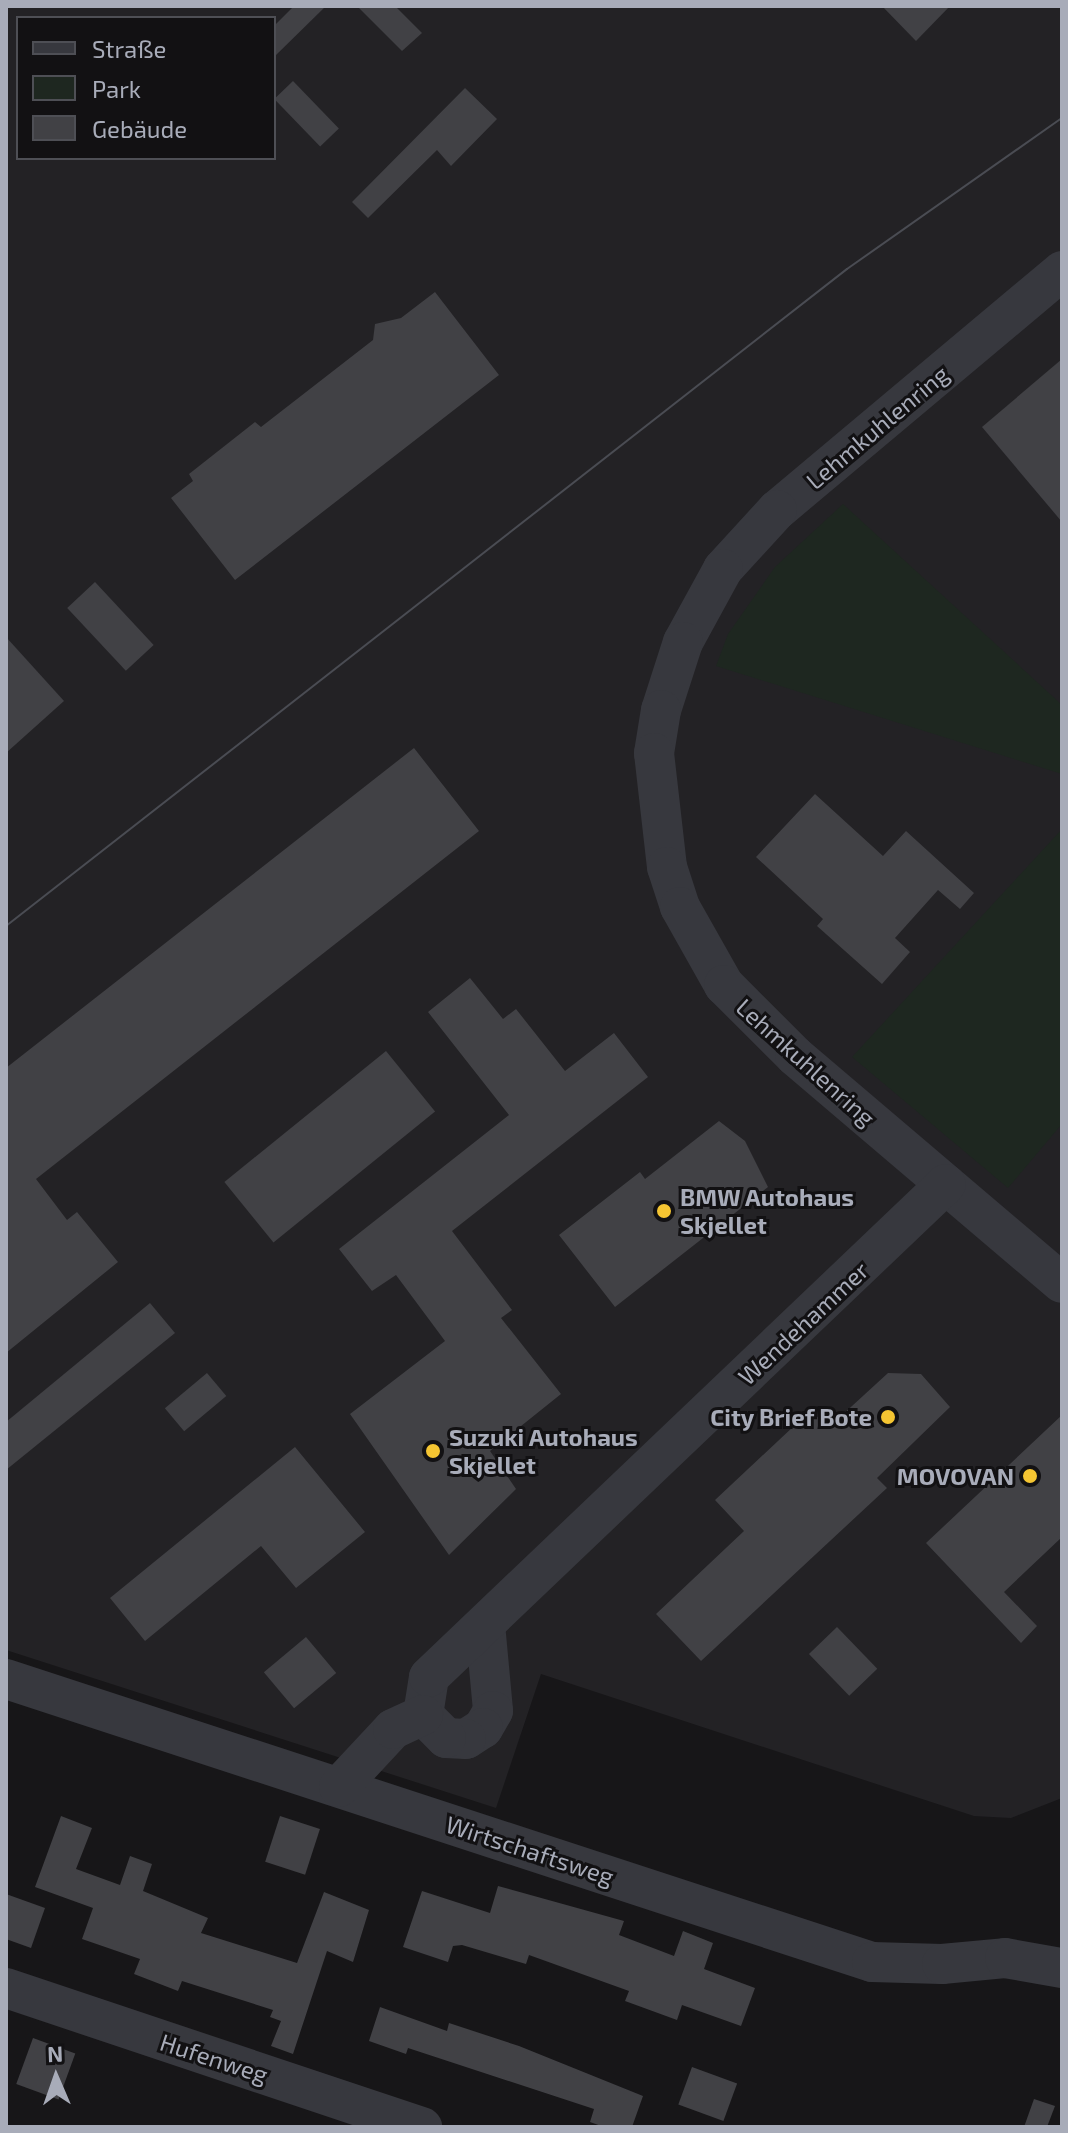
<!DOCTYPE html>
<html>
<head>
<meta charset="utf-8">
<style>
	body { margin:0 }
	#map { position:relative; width:1068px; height:2133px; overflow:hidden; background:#171618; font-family:"Exo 2",sans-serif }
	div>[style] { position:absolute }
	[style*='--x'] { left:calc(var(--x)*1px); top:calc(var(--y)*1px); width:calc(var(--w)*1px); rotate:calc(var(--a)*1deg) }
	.built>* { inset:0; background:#232225 }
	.green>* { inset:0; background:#1e2720 }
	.building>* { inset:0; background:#414145; transform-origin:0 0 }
	.minor>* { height:40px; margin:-20px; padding:0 20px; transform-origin:20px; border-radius:20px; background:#37383e }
	.tram>* { height:2px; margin:-1px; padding:0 1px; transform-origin:1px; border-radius:1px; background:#4a4c53 }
	.dots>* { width:22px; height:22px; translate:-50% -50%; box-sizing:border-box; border:4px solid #121113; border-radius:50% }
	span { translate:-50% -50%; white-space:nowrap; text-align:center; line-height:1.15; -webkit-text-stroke:6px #121113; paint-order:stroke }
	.street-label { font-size:24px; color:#a8acb9 }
	.poi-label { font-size:24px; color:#a8acb9; font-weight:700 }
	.left { translate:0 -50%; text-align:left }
	.right { translate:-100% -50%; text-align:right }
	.frame { position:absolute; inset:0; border:8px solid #a8acb9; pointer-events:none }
	.legend { position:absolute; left:16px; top:16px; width:260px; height:144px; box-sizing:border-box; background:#121113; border:2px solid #4e4f55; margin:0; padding:10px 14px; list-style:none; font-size:24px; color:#a8acb9 }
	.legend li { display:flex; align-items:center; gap:16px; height:40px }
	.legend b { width:40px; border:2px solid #4e4f55 }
	.north { position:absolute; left:16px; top:2037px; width:80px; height:80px; -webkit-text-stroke:6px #121113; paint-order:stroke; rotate:358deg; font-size:22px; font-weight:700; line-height:32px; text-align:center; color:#a8acb9 }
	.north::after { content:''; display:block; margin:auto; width:28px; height:36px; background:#a8acb9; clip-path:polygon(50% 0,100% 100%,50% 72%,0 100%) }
</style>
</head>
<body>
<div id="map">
	<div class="built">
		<i style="clip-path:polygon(evenodd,6px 6px,1062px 6px,1062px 1798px,1011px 1818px,974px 1816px,541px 1674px,496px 1808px,6px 1650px,6px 6px,18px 18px,274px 18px,274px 158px,18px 158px,18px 18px)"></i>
	</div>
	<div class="green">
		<i style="clip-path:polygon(843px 504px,1062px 705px,1062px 774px,716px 666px,728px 634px,775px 567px)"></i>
		<i style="clip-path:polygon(1062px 829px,1062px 1124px,1008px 1188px,852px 1057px)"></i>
	</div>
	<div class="building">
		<i style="clip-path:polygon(294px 6px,326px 6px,274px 57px,274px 26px)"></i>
		<i style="clip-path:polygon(357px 6px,395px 6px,422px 33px,402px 51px)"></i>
		<i style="clip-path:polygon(882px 6px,950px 6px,916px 41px)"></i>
		<i style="left:293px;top:81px;width:66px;height:26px;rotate:46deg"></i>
		<i style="clip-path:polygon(465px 88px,497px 119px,451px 166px,437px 150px,368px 218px,352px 202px)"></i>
		<i style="clip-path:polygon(435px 292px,499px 375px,235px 580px,171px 498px,193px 481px,189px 474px,255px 422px,261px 427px,373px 340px,375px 324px,401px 318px)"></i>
		<i style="clip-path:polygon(1062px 359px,1062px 522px,982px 427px)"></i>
		<i style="left:95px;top:582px;width:86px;height:38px;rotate:47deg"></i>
		<i style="clip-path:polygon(6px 637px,64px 701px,6px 753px)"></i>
		<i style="clip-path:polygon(414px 748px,479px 831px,36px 1179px,67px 1220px,77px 1212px,118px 1262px,6px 1353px,6px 1068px)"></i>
		<i style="clip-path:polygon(815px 794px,883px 856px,906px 831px,974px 893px,960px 909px,938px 890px,895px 938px,910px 952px,882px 984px,817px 926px,823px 919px,756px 857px)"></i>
		<i style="clip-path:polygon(470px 978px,503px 1019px,516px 1009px,565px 1071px,614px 1033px,648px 1077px,452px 1231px,512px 1310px,501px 1318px,561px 1394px,490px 1451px,516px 1489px,449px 1555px,350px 1414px,445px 1341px,396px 1275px,372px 1291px,339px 1249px,509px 1115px,428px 1012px)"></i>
		<i style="left:386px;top:1051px;width:78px;height:208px;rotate:51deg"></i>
		<i style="clip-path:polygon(719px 1121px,745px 1141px,768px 1187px,615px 1307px,559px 1235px,640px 1172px,645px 1179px)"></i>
		<i style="clip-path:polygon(150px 1303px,175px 1333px,6px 1470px,6px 1422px)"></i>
		<i style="left:207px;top:1373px;width:30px;height:55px;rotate:50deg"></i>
		<i style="clip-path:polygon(888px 1373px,921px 1374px,950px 1407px,877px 1478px,887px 1488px,701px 1661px,656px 1614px,744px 1531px,715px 1500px,811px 1410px,828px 1428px)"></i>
		<i style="clip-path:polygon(1062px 1415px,1062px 1537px,1004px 1592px,1037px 1626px,1021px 1643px,926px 1543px)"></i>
		<i style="clip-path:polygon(295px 1447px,365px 1532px,296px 1588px,261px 1546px,145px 1641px,110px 1598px)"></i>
		<i style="left:837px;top:1627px;width:58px;height:39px;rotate:46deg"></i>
		<i style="left:306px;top:1637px;width:47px;height:55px;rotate:50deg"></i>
		<i style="clip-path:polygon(61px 1816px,92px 1828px,76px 1869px,120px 1885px,130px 1856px,152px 1864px,143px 1891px,208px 1918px,201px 1933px,297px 1963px,324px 1892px,369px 1910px,353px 1962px,327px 1951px,293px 2054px,271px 2046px,281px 2021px,270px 2017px,273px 2010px,182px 1981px,178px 1991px,134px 1974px,140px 1959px,82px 1939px,93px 1908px,35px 1887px)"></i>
		<i style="left:280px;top:1816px;width:42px;height:48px;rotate:18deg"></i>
		<i style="clip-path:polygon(498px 1886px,624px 1921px,619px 1935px,674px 1956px,683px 1931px,713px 1943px,704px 1969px,755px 1988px,741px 2026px,682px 2005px,677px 2020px,625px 2001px,629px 1991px,529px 1955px,526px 1964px,462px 1945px,453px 1946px,448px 1962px,403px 1947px,422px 1891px,490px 1913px)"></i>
		<i style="clip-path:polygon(6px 1894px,45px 1908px,31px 1948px,6px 1939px)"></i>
		<i style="clip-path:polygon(380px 2007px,447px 2031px,449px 2023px,519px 2046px,643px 2096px,632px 2127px,604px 2127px,590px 2122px,594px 2109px,408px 2048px,406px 2054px,369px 2041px)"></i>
		<i style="left:33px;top:2038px;width:45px;height:49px;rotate:20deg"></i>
		<i style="left:692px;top:2067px;width:48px;height:40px;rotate:20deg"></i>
		<i style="clip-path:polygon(1034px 2099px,1055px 2106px,1047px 2127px,1024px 2127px)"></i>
	</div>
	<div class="minor">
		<i style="--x:1062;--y:271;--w:372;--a:140"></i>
		<i style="--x:777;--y:510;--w:80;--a:132.5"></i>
		<i style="--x:723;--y:569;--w:83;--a:118.7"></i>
		<i style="--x:683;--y:642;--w:71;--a:107.9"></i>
		<i style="--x:661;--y:710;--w:44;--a:99.2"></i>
		<i style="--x:654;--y:753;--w:115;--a:83.5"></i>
		<i style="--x:667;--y:867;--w:42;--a:72"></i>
		<i style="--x:680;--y:907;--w:90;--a:60.6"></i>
		<i style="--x:724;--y:985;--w:100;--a:45"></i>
		<i style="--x:795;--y:1056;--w:350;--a:40.4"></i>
		<i style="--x:485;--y:1624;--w:87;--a:84.7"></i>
		<i style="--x:493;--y:1711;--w:20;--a:120"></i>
		<i style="--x:483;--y:1728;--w:20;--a:147"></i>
		<i style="--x:466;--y:1739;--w:20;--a:-177"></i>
		<i style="--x:446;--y:1738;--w:33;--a:-135"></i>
		<i style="--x:423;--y:1715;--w:38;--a:-81"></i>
		<i style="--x:429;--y:1677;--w:714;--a:-43.64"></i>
		<i style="--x:6;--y:1679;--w:911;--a:18.1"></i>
		<i style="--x:872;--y:1962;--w:70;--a:1.6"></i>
		<i style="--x:942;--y:1964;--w:63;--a:-5.4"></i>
		<i style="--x:1005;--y:1958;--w:58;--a:10"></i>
		<i style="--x:339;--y:1787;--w:79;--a:-47"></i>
		<i style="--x:393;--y:1729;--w:33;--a:-25"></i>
		<i style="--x:6;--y:1988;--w:439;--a:18.5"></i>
	</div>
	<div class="tram">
		<i style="--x:6;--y:926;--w:1067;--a:-38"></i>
		<i style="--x:847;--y:269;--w:263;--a:-35.1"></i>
	</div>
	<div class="dots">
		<i style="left:664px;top:1211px;background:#f5c532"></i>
		<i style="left:888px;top:1417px;background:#f5c532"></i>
		<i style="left:433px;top:1451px;background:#f5c532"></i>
		<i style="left:1030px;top:1476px;background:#f5c532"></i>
	</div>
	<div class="street-label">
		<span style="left:877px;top:427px;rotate:-40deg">Lehmkuhlenring</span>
		<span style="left:806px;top:1062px;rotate:42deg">Lehmkuhlenring</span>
		<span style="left:803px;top:1323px;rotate:-43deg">Wendehammer</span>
		<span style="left:530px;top:1850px;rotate:18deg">Wirtschaftsweg</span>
		<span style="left:214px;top:2058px;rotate:18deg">Hufenweg</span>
	</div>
	<div class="poi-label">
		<span class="left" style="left:680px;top:1211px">BMW Autohaus<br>Skjellet</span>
		<span class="right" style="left:872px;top:1417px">City Brief Bote</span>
		<span class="left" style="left:449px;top:1451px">Suzuki Autohaus<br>Skjellet</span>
		<span class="right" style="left:1014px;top:1476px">MOVOVAN</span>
	</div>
	<div class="frame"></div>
	<ul class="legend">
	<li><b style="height:10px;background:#37383e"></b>Straße</li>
	<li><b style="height:22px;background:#1e2720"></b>Park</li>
	<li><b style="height:22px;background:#414145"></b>Gebäude</li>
	</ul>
	<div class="north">N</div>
</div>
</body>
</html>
